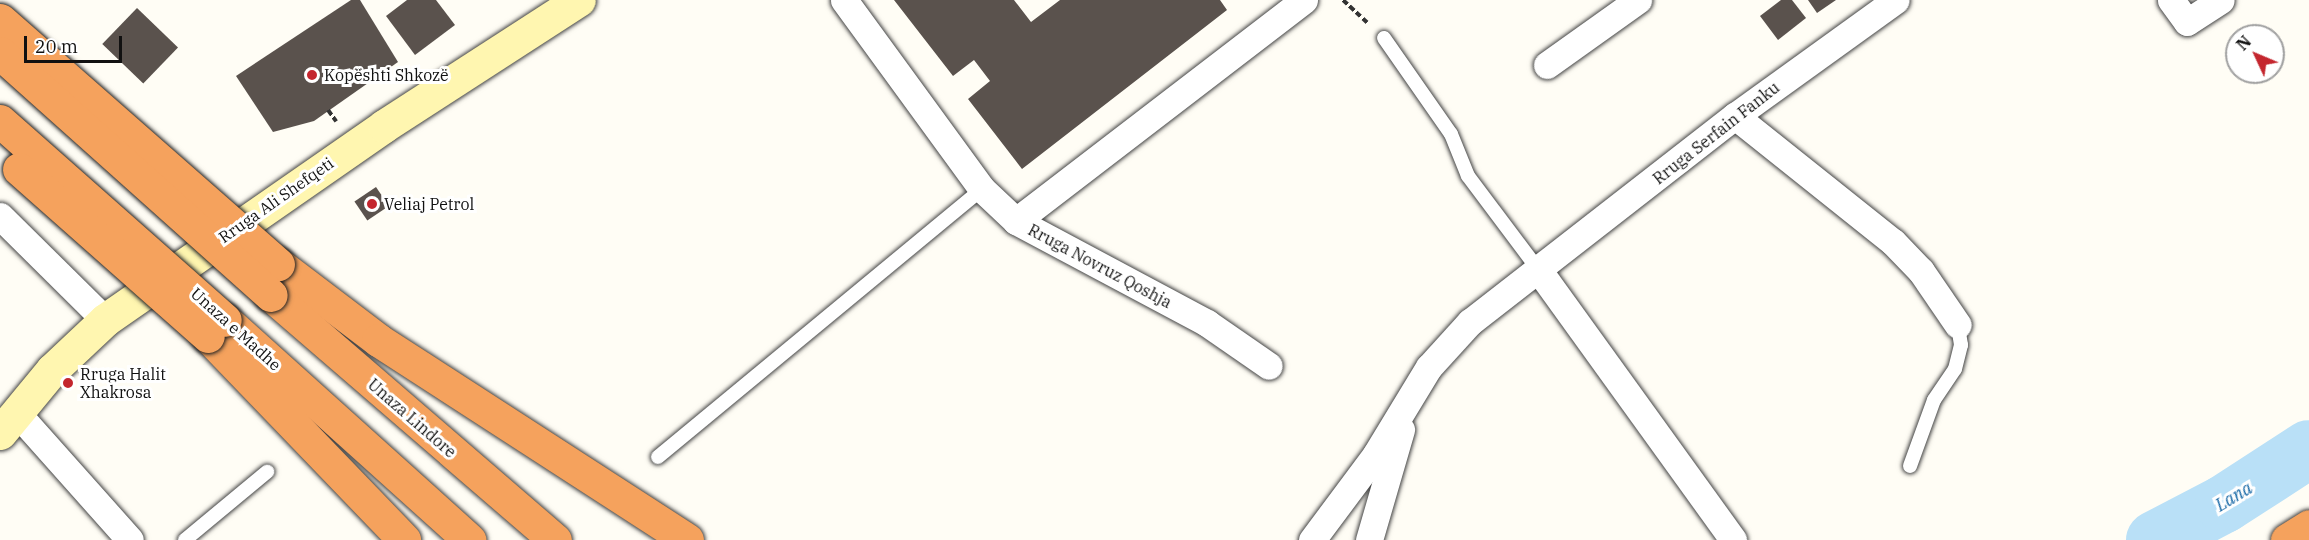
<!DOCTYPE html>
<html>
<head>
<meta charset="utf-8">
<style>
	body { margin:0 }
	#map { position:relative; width:2309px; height:540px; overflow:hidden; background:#fffdf5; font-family:"IBM Plex Serif",serif }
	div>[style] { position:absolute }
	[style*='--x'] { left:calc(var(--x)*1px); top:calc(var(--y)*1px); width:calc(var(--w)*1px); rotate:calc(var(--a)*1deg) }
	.river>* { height:58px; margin:-29px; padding:0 29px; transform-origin:29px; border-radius:29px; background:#b9e0f7 }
	.building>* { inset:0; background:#5a524d; transform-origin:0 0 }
	.path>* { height:4px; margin-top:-2px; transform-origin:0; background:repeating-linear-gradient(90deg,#333 0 6px,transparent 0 9px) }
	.roads { filter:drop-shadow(0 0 2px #444) drop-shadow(0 0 2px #444) }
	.lane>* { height:14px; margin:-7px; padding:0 7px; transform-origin:7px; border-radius:7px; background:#fff }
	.street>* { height:27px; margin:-13.5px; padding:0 13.5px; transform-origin:13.5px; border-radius:13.5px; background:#fff }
	.secondary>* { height:33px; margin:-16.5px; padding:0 16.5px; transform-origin:16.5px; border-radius:16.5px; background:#fff6b0 }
	.highway>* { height:33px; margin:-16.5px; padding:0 16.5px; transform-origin:16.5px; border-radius:16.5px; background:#f5a25d }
	.bridges { filter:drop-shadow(0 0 2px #222) drop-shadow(0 0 2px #222) }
	.highway-bridge>* { height:33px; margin:-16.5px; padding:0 16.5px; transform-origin:16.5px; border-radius:16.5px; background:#f5a25d }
	.dots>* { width:16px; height:16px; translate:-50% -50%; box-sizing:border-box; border:3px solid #fff; border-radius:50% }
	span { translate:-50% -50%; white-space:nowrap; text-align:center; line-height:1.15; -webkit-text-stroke:6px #fff; paint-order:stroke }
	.poi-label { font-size:16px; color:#111 }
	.left { translate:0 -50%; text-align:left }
	.street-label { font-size:16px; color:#111 }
	.water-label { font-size:18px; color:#1768a6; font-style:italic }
	.north { position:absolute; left:2225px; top:24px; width:60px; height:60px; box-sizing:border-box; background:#fff; border:2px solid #a0a0a0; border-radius:50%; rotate:314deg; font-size:16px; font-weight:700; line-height:24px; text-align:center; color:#111 }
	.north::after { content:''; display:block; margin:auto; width:21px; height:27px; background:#c4262e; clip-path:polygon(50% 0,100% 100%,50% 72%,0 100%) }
	.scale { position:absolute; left:24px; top:36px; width:98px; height:27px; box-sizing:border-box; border:3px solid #111; border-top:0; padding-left:8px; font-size:18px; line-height:21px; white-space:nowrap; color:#111; -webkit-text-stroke:4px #fff; paint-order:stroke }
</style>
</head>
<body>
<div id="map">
	<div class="river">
		<i style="--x:2155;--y:540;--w:78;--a:-27.6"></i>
		<i style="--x:2224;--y:504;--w:101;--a:-32.9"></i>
	</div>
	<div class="building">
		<i style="clip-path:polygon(351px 0,360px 0,398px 62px,314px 121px,273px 132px,236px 76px)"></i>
		<i style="clip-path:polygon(407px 0,436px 0,455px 25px,415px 55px,386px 16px)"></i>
		<i style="clip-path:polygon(894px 0,1014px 0,1031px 22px,1060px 0,1220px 0,1227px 10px,1022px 169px,968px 99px,990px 81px,974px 60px,953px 76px)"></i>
		<i style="clip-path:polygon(1781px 0,1792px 0,1806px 18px,1778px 40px,1760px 16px)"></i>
		<i style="clip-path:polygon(1808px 0,1836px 0,1817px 13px)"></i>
		<i style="left:137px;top:8px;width:57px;height:50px;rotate:44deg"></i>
		<i style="left:376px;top:187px;width:23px;height:26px;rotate:56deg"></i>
	</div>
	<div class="path">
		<i style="--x:1343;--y:0;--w:33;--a:43"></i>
		<i style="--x:328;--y:110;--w:14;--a:54"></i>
	</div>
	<div class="roads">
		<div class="lane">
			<i style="--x:1384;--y:38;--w:117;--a:55.1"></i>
			<i style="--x:1451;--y:134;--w:45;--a:68"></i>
			<i style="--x:1468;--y:176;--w:120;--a:53.1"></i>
			<i style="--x:658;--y:457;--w:420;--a:-39.6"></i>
			<i style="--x:1910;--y:466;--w:70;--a:-70"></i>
			<i style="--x:1934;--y:400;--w:37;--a:-56"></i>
			<i style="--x:1955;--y:369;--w:25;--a:-76"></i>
			<i style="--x:1961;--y:345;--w:20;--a:-99"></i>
			<i style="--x:185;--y:540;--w:107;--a:-39.7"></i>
		</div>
		<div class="street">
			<i style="--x:844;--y:0;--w:234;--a:53.9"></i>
			<i style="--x:982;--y:189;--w:47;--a:43.3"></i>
			<i style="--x:1016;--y:221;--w:217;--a:28.1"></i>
			<i style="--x:1207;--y:323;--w:75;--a:34.7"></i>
			<i style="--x:2171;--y:0;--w:27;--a:54"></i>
			<i style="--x:2187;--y:22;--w:40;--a:-32.9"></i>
			<i style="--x:1547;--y:65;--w:112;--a:-35.5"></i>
			<i style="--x:1735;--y:116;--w:202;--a:38.6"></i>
			<i style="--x:1893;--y:242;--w:40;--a:46"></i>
			<i style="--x:1921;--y:271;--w:65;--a:55.6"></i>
			<i style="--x:0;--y:216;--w:148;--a:44.7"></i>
			<i style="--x:1016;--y:221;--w:363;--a:-37.5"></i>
			<i style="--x:1540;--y:272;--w:330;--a:54.2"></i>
			<i style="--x:16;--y:412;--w:171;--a:48.3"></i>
			<i style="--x:1312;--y:540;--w:107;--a:-53.3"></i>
			<i style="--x:1376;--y:454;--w:102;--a:-58.7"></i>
			<i style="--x:1429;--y:367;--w:61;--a:-47.7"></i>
			<i style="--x:1470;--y:322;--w:336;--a:-37.9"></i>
			<i style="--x:1735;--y:116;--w:198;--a:-35.8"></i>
			<i style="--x:1369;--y:540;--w:115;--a:-73.8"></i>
		</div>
		<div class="secondary">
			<i style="--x:0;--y:433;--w:82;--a:-50.5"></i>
			<i style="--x:52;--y:370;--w:73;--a:-43.3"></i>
			<i style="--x:105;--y:320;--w:340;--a:-34.8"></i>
			<i style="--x:384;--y:126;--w:232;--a:-32.9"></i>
		</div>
		<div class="highway">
			<i style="--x:278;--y:264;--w:126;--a:37.2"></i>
			<i style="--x:378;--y:340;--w:368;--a:32.9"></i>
			<i style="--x:271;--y:295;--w:375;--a:40.8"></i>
			<i style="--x:225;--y:320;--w:329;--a:42"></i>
			<i style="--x:208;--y:336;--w:283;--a:46.1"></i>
			<i style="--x:2287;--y:540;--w:26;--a:-32"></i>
		</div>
	</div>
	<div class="bridges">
		<div class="highway-bridge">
			<i style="--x:0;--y:20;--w:370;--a:41.3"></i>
			<i style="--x:0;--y:53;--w:363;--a:41.8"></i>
			<i style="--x:0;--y:121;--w:300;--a:41.5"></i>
			<i style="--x:19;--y:169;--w:252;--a:41.5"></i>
		</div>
	</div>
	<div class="dots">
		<i style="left:312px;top:75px;background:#c4262e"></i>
		<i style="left:372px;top:204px;background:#c4262e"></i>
		<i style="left:68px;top:383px;background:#c4262e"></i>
	</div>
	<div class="poi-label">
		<span class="left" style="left:324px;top:75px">Kopështi Shkozë</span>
		<span class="left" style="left:384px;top:204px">Veliaj Petrol</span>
		<span class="left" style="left:80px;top:383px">Rruga Halit<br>Xhakrosa</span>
	</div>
	<div class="street-label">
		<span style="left:1716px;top:133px;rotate:-38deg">Rruga Serfain Fanku</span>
		<span style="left:276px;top:200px;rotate:-35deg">Rruga Ali Shefqeti</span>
		<span style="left:1100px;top:266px;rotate:28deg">Rruga Novruz Qoshja</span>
		<span style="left:236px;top:329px;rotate:42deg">Unaza e Madhe</span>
		<span style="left:412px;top:418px;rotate:41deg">Unaza Lindore</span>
	</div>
	<div class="water-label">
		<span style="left:2234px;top:497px;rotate:-31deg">Lana</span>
	</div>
	<div class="north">N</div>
	<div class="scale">20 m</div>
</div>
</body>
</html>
